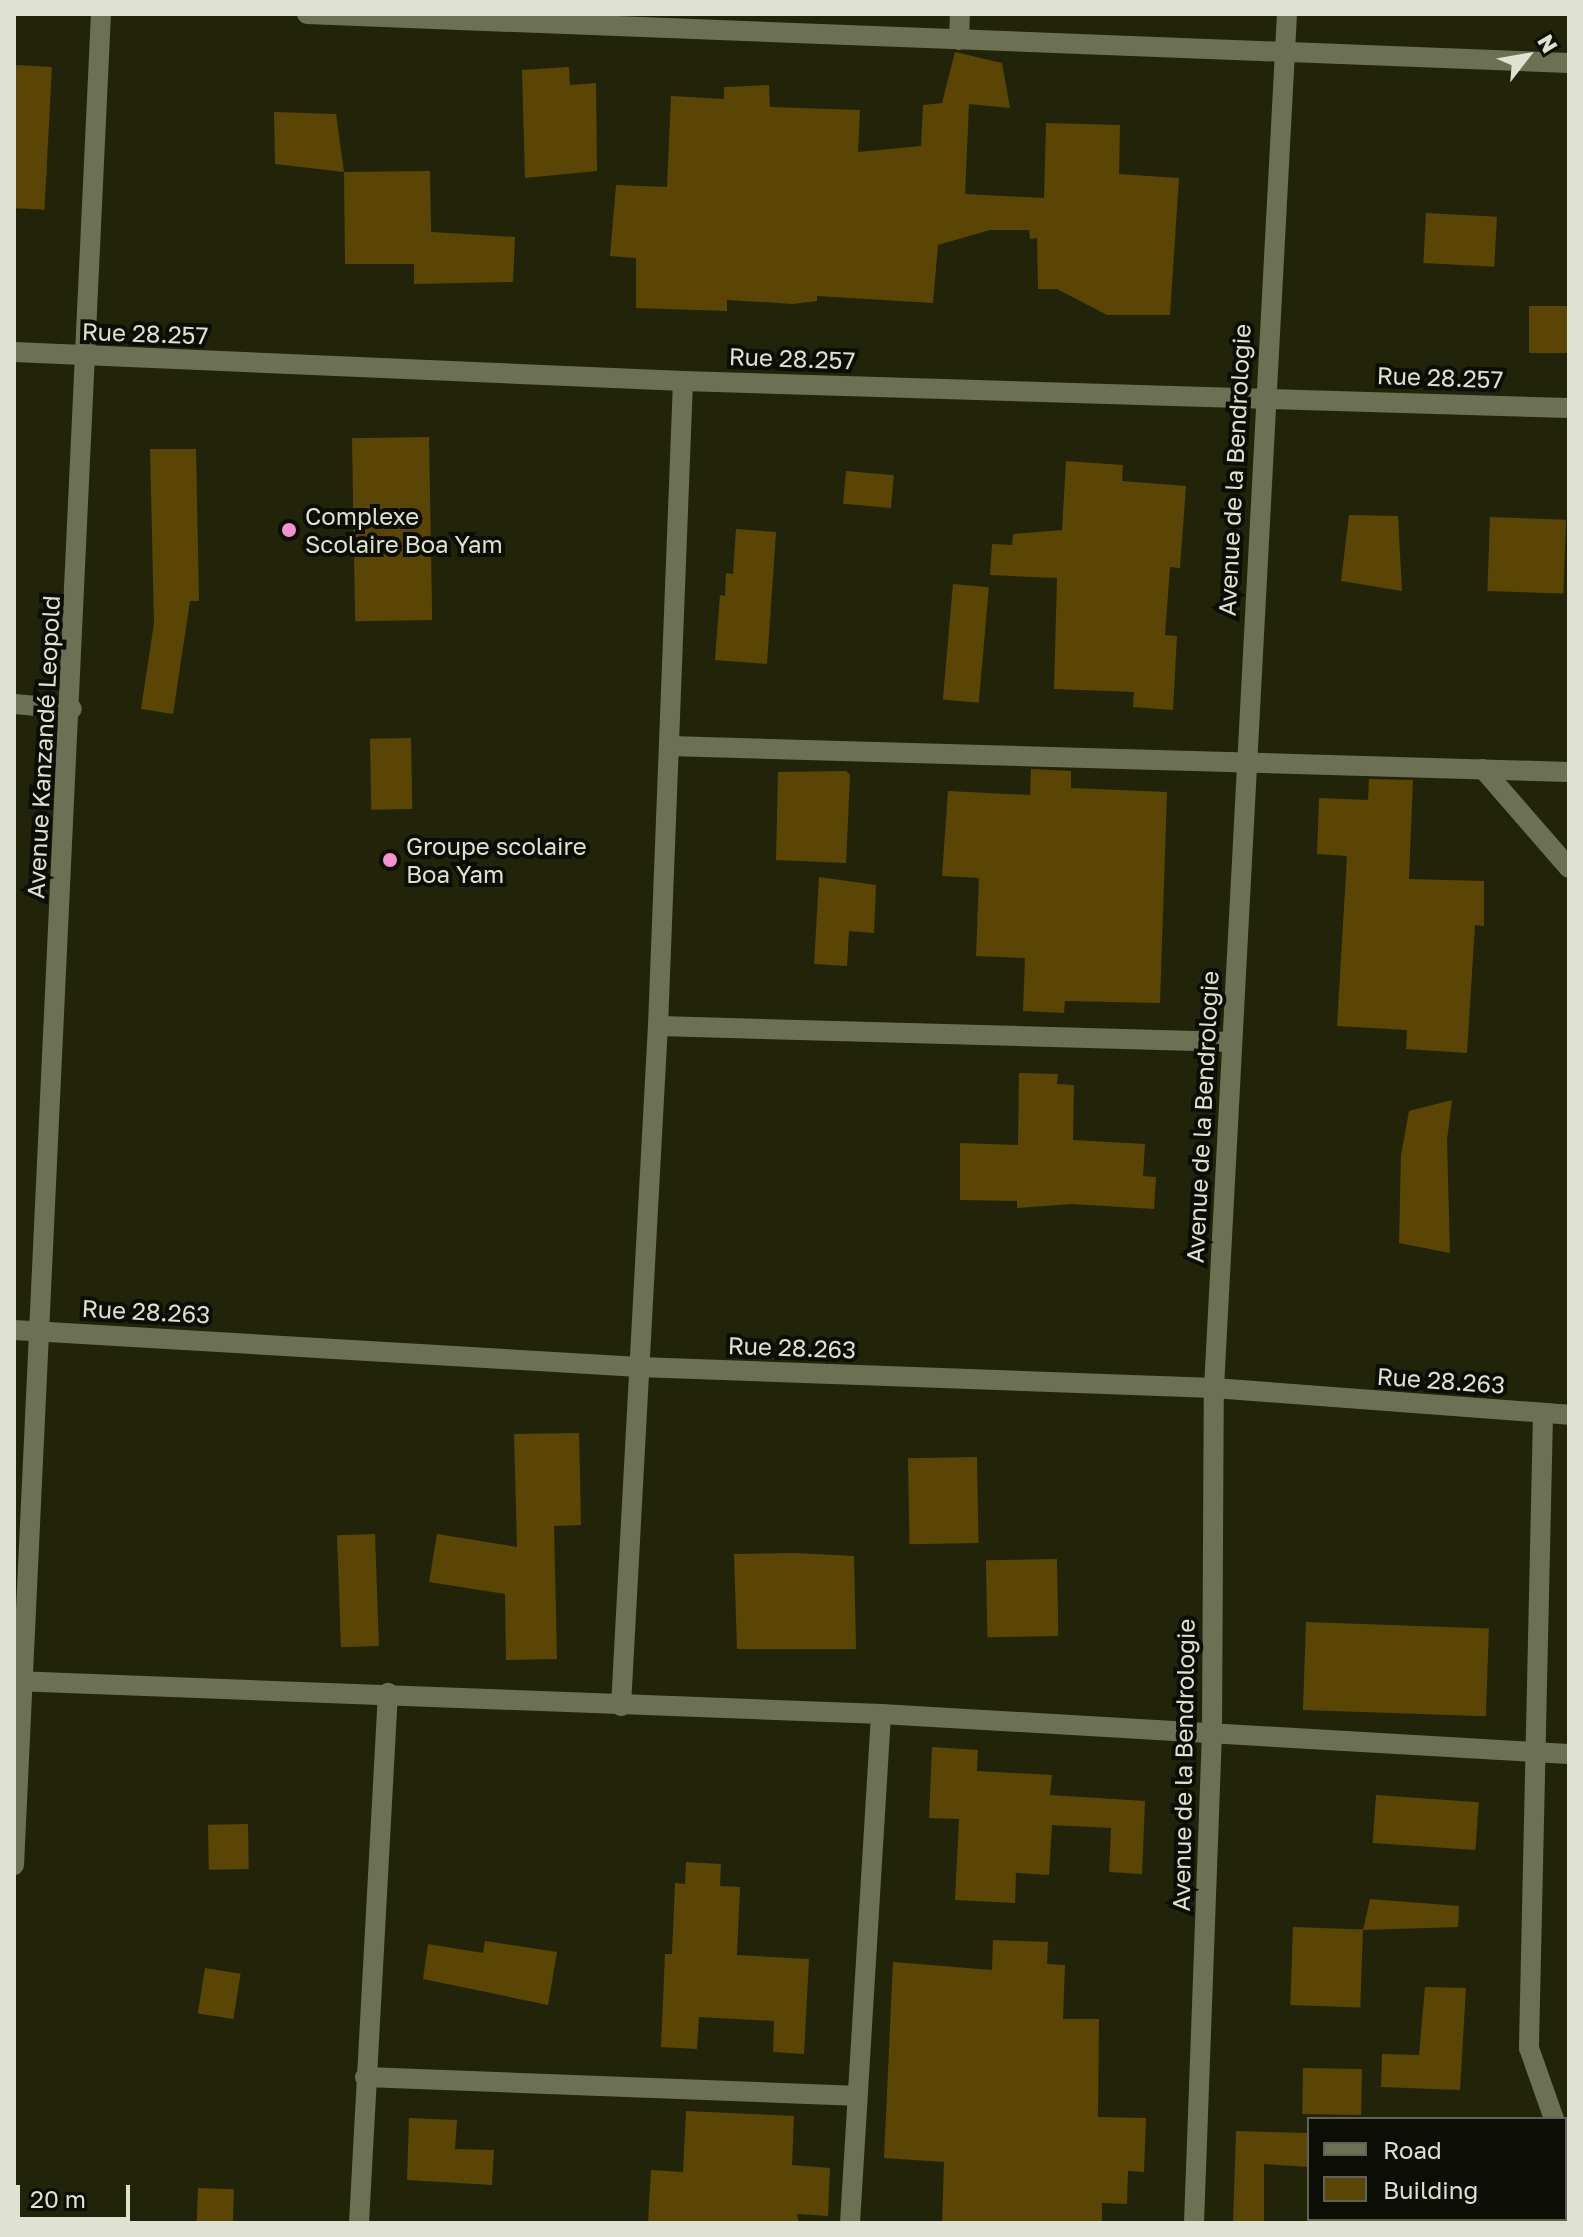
<!DOCTYPE html>
<html>
<head>
<meta charset="utf-8">
<style>
	body { margin:0 }
	#map { position:relative; width:1583px; height:2237px; overflow:hidden; background:#22240a; font-family:"Golos Text",sans-serif }
	div>[style] { position:absolute }
	[style*='--x'] { left:calc(var(--x)*1px); top:calc(var(--y)*1px); width:calc(var(--w)*1px); rotate:calc(var(--a)*1deg) }
	.building>* { inset:0; background:#5b4504; transform-origin:0 0 }
	.street>* { height:20px; margin:-10px; padding:0 10px; transform-origin:10px; border-radius:10px; background:#6d7154 }
	.secondary>* { height:20px; margin:-10px; padding:0 10px; transform-origin:10px; border-radius:10px; background:#6d7154 }
	.dots>* { width:22px; height:22px; translate:-50% -50%; box-sizing:border-box; border:4px solid #0c0d04; border-radius:50% }
	span { translate:-50% -50%; white-space:nowrap; text-align:center; line-height:1.15; -webkit-text-stroke:8px #0c0d04; paint-order:stroke }
	.street-label { font-size:24px; color:#dfe1d1 }
	.poi-label { font-size:24px; color:#dfe1d1 }
	.left { translate:0 -50%; text-align:left }
	.frame { position:absolute; inset:0; border:16px solid #dfe1d1; pointer-events:none }
	.legend { position:absolute; left:1307px; top:2117px; width:260px; height:104px; box-sizing:border-box; background:#0c0d04; border:2px solid #606256; margin:0; padding:10px 14px; list-style:none; font-size:24px; color:#dfe1d1 }
	.legend li { display:flex; align-items:center; gap:16px; height:40px }
	.legend b { width:40px; border:2px solid #606256 }
	.north { position:absolute; left:1487px; top:16px; width:80px; height:80px; -webkit-text-stroke:6px #0c0d04; paint-order:stroke; rotate:59deg; font-size:22px; font-weight:700; line-height:32px; text-align:center; color:#dfe1d1 }
	.north::after { content:''; display:block; margin:auto; width:28px; height:36px; background:#dfe1d1; clip-path:polygon(50% 0,100% 100%,50% 72%,0 100%) }
	.scale { position:absolute; left:16px; top:2185px; width:114px; height:36px; box-sizing:border-box; border:4px solid #dfe1d1; border-top:0; padding-left:10px; font-size:24px; line-height:28px; white-space:nowrap; color:#dfe1d1; -webkit-text-stroke:6px #0c0d04; paint-order:stroke }
</style>
</head>
<body>
<div id="map">
	<div class="building">
		<i style="clip-path:polygon(955px 52px,1002px 63px,1010px 108px,969px 104px,965px 194px,1044px 198px,1046px 123px,1120px 125px,1119px 174px,1179px 178px,1170px 315px,1107px 315px,1057px 289px,1038px 289px,1037px 238px,1030px 239px,1029px 230px,990px 230px,938px 245px,933px 303px,817px 296px,817px 301px,793px 304px,727px 300px,727px 311px,636px 308px,636px 258px,610px 256px,616px 185px,667px 187px,671px 96px,724px 99px,724px 87px,769px 85px,770px 107px,860px 110px,858px 152px,921px 146px,923px 105px,942px 103px)"></i>
		<i style="left:14px;top:65px;width:38px;height:143px;rotate:3deg"></i>
		<i style="clip-path:polygon(569px 67px,570px 85px,596px 83px,597px 171px,525px 178px,522px 70px)"></i>
		<i style="clip-path:polygon(274px 112px,336px 114px,344px 172px,275px 164px)"></i>
		<i style="clip-path:polygon(430px 171px,431px 232px,515px 237px,513px 282px,414px 284px,414px 264px,345px 264px,344px 172px)"></i>
		<i style="left:1426px;top:213px;width:71px;height:50px;rotate:3deg"></i>
		<i style="left:1569px;top:306px;width:47px;height:40px;rotate:90deg"></i>
		<i style="left:429px;top:437px;width:183px;height:77px;rotate:89deg"></i>
		<i style="clip-path:polygon(150px 449px,196px 449px,199px 601px,190px 601px,173px 714px,141px 709px,154px 623px)"></i>
		<i style="clip-path:polygon(1066px 461px,1123px 465px,1122px 481px,1186px 486px,1180px 568px,1170px 567px,1165px 635px,1177px 636px,1173px 710px,1133px 707px,1134px 692px,1054px 689px,1057px 578px,990px 575px,992px 544px,1012px 545px,1013px 534px,1062px 530px)"></i>
		<i style="left:846px;top:471px;width:48px;height:33px;rotate:5deg"></i>
		<i style="clip-path:polygon(1349px 515px,1398px 516px,1402px 591px,1341px 581px)"></i>
		<i style="left:1490px;top:517px;width:76px;height:74px;rotate:2deg"></i>
		<i style="clip-path:polygon(736px 529px,776px 532px,767px 664px,715px 660px,720px 595px,725px 596px,726px 573px,733px 574px)"></i>
		<i style="left:953px;top:584px;width:36px;height:116px;rotate:5deg"></i>
		<i style="left:411px;top:738px;width:71px;height:41px;rotate:89deg"></i>
		<i style="clip-path:polygon(1031px 769px,1071px 771px,1071px 788px,1167px 792px,1160px 1003px,1065px 1001px,1064px 1013px,1023px 1011px,1025px 958px,976px 956px,979px 878px,942px 876px,948px 791px,1030px 795px)"></i>
		<i style="clip-path:polygon(846px 771px,850px 775px,846px 863px,776px 860px,778px 772px)"></i>
		<i style="clip-path:polygon(1369px 779px,1413px 780px,1409px 879px,1484px 881px,1484px 926px,1475px 925px,1467px 1053px,1406px 1049px,1407px 1030px,1337px 1026px,1347px 856px,1317px 854px,1319px 798px,1368px 800px)"></i>
		<i style="clip-path:polygon(819px 877px,876px 885px,874px 933px,849px 931px,847px 966px,814px 964px)"></i>
		<i style="clip-path:polygon(1019px 1073px,1058px 1074px,1057px 1084px,1074px 1085px,1073px 1140px,1145px 1144px,1143px 1176px,1156px 1177px,1154px 1209px,1072px 1204px,1017px 1208px,1017px 1201px,960px 1200px,960px 1143px,1018px 1145px)"></i>
		<i style="clip-path:polygon(1452px 1100px,1447px 1140px,1450px 1253px,1399px 1243px,1401px 1155px,1409px 1111px)"></i>
		<i style="clip-path:polygon(579px 1433px,581px 1525px,554px 1526px,557px 1659px,506px 1660px,505px 1594px,429px 1582px,437px 1534px,517px 1547px,514px 1434px)"></i>
		<i style="left:977px;top:1457px;width:86px;height:69px;rotate:89deg"></i>
		<i style="left:375px;top:1534px;width:112px;height:38px;rotate:88deg"></i>
		<i style="clip-path:polygon(796px 1553px,854px 1556px,856px 1649px,737px 1649px,734px 1554px)"></i>
		<i style="left:1057px;top:1559px;width:77px;height:71px;rotate:89deg"></i>
		<i style="left:1306px;top:1622px;width:183px;height:88px;rotate:2deg"></i>
		<i style="clip-path:polygon(932px 1747px,978px 1750px,977px 1771px,1052px 1775px,1050px 1795px,1145px 1801px,1142px 1874px,1109px 1872px,1111px 1828px,1052px 1825px,1049px 1875px,1016px 1873px,1015px 1903px,955px 1900px,959px 1819px,929px 1818px)"></i>
		<i style="left:1376px;top:1795px;width:103px;height:48px;rotate:4deg"></i>
		<i style="left:248px;top:1824px;width:45px;height:40px;rotate:89deg"></i>
		<i style="clip-path:polygon(686px 1862px,721px 1864px,720px 1886px,740px 1887px,737px 1955px,809px 1959px,804px 2054px,773px 2052px,774px 2021px,699px 2017px,697px 2049px,661px 2047px,665px 1954px,672px 1954px,675px 1883px,685px 1884px)"></i>
		<i style="clip-path:polygon(1370px 1899px,1459px 1906px,1458px 1927px,1363px 1930px)"></i>
		<i style="left:1293px;top:1927px;width:70px;height:78px;rotate:2deg"></i>
		<i style="clip-path:polygon(993px 1940px,1048px 1942px,1047px 1964px,1065px 1965px,1063px 2019px,1099px 2019px,1098px 2117px,1146px 2118px,1144px 2172px,1128px 2171px,1127px 2204px,1102px 2203px,1102px 2223px,942px 2223px,944px 2162px,884px 2158px,893px 1962px,992px 1970px)"></i>
		<i style="clip-path:polygon(485px 1941px,557px 1952px,548px 2005px,423px 1979px,428px 1944px,483px 1953px)"></i>
		<i style="left:205px;top:1968px;width:36px;height:46px;rotate:9deg"></i>
		<i style="clip-path:polygon(1425px 1987px,1466px 1988px,1460px 2090px,1381px 2087px,1382px 2054px,1419px 2055px)"></i>
		<i style="left:1303px;top:2068px;width:59px;height:46px;rotate:1deg"></i>
		<i style="clip-path:polygon(686px 2111px,794px 2116px,792px 2165px,830px 2168px,828px 2216px,797px 2214px,799px 2223px,648px 2223px,651px 2170px,683px 2172px)"></i>
		<i style="clip-path:polygon(409px 2118px,457px 2120px,455px 2149px,494px 2150px,492px 2185px,407px 2180px)"></i>
		<i style="clip-path:polygon(1236px 2131px,1309px 2133px,1309px 2167px,1264px 2164px,1264px 2223px,1233px 2223px)"></i>
		<i style="left:198px;top:2188px;width:36px;height:35px;rotate:2deg"></i>
	</div>
	<div class="street">
		<i style="--x:307;--y:14;--w:1263;--a:2.22"></i>
		<i style="--x:959;--y:40;--w:26;--a:-88"></i>
		<i style="--x:14;--y:704;--w:58;--a:4.9"></i>
		<i style="--x:669;--y:746;--w:900;--a:1.65"></i>
		<i style="--x:1483;--y:769;--w:131;--a:49"></i>
		<i style="--x:658;--y:1026;--w:574;--a:1.6"></i>
		<i style="--x:14;--y:1330;--w:626;--a:3.39"></i>
		<i style="--x:639;--y:1367;--w:575;--a:2.09"></i>
		<i style="--x:1214;--y:1388;--w:356;--a:4.3"></i>
		<i style="--x:1543;--y:1414;--w:634;--a:91.27"></i>
		<i style="--x:1529;--y:2048;--w:75;--a:70.6"></i>
		<i style="--x:14;--y:1681;--w:868;--a:2.18"></i>
		<i style="--x:881;--y:1714;--w:689;--a:3.33"></i>
		<i style="--x:621;--y:1706;--w:681;--a:-86.89"></i>
		<i style="--x:658;--y:1026;--w:645;--a:-87.78"></i>
		<i style="--x:14;--y:1865;--w:1853;--a:-87.31"></i>
		<i style="--x:365;--y:2077;--w:489;--a:2.2"></i>
		<i style="--x:1565;--y:2141;--w:6;--a:51"></i>
		<i style="--x:359;--y:2223;--w:531;--a:-86.87"></i>
		<i style="--x:850;--y:2223;--w:510;--a:-86.51"></i>
		<i style="--x:1194;--y:2223;--w:489;--a:-87.9"></i>
		<i style="--x:1212;--y:1734;--w:346;--a:-89.7"></i>
		<i style="--x:1214;--y:1388;--w:1376;--a:-86.96"></i>
	</div>
	<div class="secondary">
		<i style="--x:14;--y:352;--w:670;--a:2.48"></i>
		<i style="--x:683;--y:381;--w:886;--a:1.75"></i>
	</div>
	<div class="dots">
		<i style="left:289px;top:530px;background:#f790ce"></i>
		<i style="left:390px;top:860px;background:#f790ce"></i>
	</div>
	<div class="street-label">
		<span style="left:145px;top:333px;rotate:2deg">Rue 28.257</span>
		<span style="left:792px;top:358px;rotate:2deg">Rue 28.257</span>
		<span style="left:1440px;top:377px;rotate:2deg">Rue 28.257</span>
		<span style="left:1234px;top:470px;rotate:-87deg">Avenue de la Bendrologie</span>
		<span style="left:43px;top:747px;rotate:-87deg">Avenue Kanzandé Leopold</span>
		<span style="left:1202px;top:1117px;rotate:-87deg">Avenue de la Bendrologie</span>
		<span style="left:146px;top:1311px;rotate:3deg">Rue 28.263</span>
		<span style="left:792px;top:1347px;rotate:2deg">Rue 28.263</span>
		<span style="left:1441px;top:1380px;rotate:4deg">Rue 28.263</span>
		<span style="left:1183px;top:1765px;rotate:-89deg">Avenue de la Bendrologie</span>
	</div>
	<div class="poi-label">
		<span class="left" style="left:305px;top:530px">Complexe<br>Scolaire Boa Yam</span>
		<span class="left" style="left:406px;top:860px">Groupe scolaire<br>Boa Yam</span>
	</div>
	<div class="frame"></div>
	<ul class="legend">
	<li><b style="height:10px;background:#6d7154"></b>Road</li>
	<li><b style="height:22px;background:#5b4504"></b>Building</li>
	</ul>
	<div class="north">N</div>
	<div class="scale">20 m</div>
</div>
</body>
</html>
